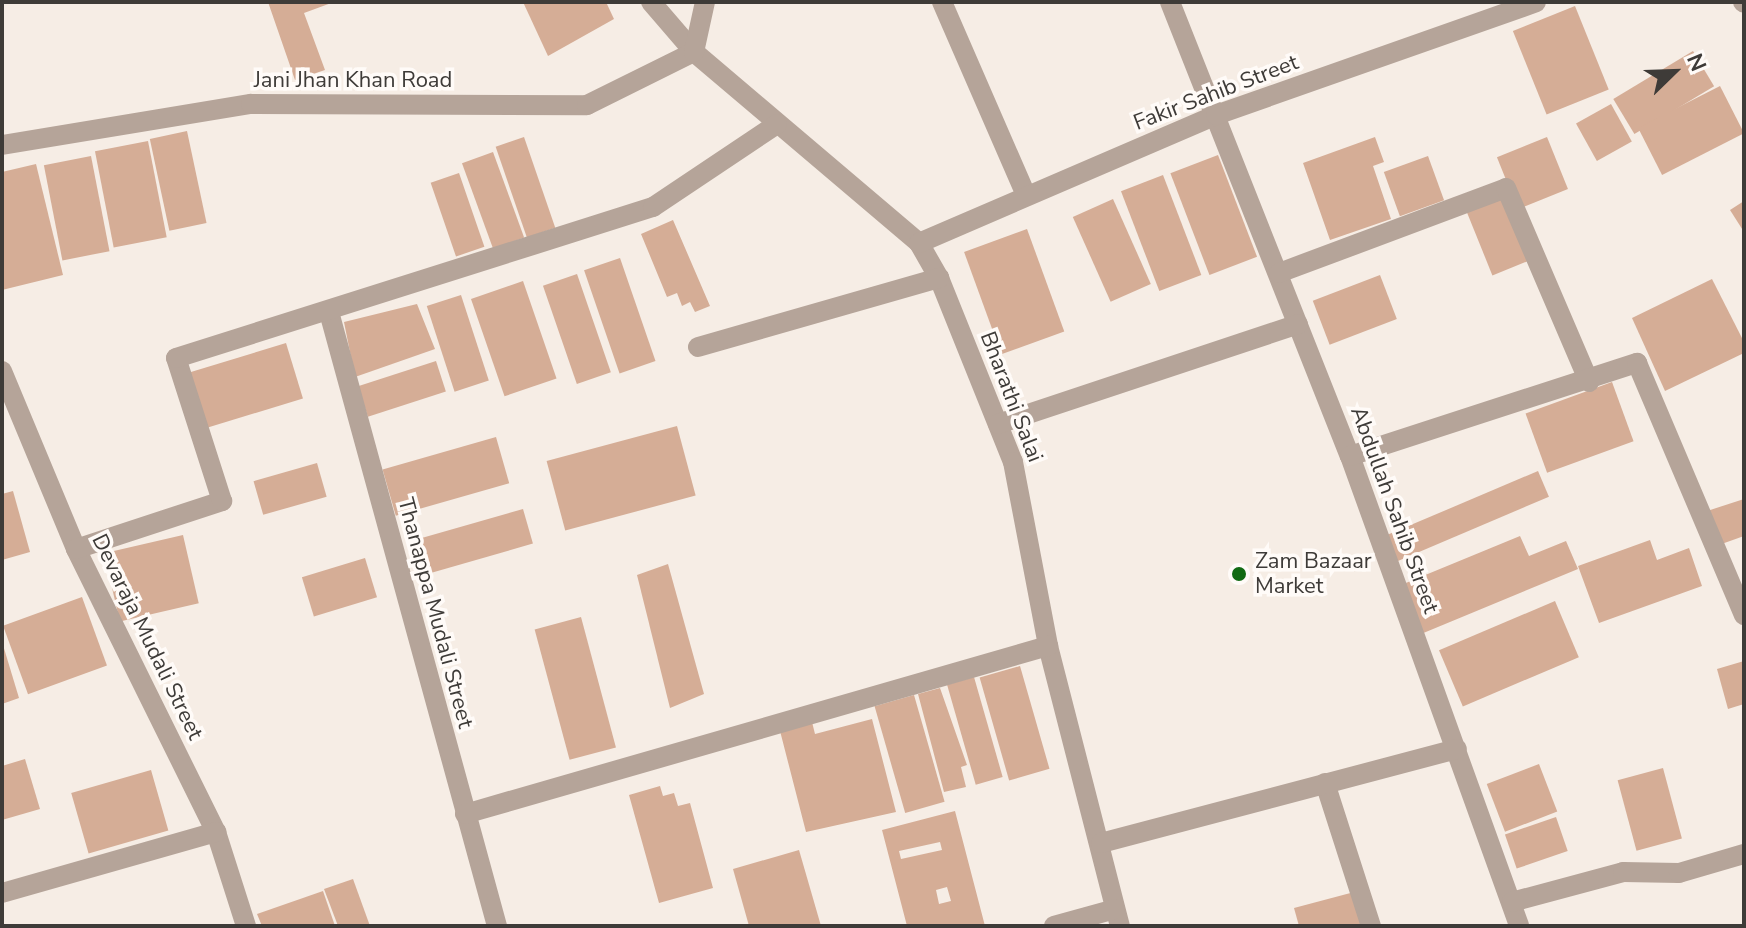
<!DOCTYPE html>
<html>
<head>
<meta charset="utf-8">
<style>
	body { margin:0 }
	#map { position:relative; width:1746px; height:928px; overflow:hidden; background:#f6ede5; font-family:"Nunito Sans",sans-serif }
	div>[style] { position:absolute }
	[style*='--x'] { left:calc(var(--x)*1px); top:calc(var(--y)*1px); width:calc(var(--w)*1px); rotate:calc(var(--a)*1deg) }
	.building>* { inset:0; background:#d5ad96; transform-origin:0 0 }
	.minor>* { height:20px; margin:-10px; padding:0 10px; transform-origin:10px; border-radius:10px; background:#b5a499 }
	.dots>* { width:22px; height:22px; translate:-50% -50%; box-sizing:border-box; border:4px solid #fffbf8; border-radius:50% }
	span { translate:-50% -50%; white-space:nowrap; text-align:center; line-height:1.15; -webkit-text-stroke:7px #fffbf8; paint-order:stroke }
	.street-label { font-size:22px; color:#3e3b38 }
	.poi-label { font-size:22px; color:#3e3b38 }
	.left { translate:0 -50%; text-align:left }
	.frame { position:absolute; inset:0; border:4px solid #3e3b38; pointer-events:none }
	.north { position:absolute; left:1634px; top:32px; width:80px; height:80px; -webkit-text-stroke:6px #fffbf8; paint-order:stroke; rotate:67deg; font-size:22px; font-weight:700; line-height:32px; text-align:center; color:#3e3b38 }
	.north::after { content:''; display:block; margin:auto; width:28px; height:36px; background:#3e3b38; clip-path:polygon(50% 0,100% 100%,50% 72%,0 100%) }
</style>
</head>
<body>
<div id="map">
	<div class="building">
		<i style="clip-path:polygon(268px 2px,334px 2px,304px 13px,325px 70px,295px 80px)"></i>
		<i style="clip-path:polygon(523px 2px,606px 2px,614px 19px,548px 56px)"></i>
		<i style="left:1575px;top:6px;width:90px;height:67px;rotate:68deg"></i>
		<i style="left:1693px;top:51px;width:41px;height:93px;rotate:59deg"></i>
		<i style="left:1720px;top:86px;width:53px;height:92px;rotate:63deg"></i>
		<i style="left:1611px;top:104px;width:43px;height:40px;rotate:61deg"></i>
		<i style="left:187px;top:131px;width:94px;height:38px;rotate:78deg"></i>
		<i style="left:524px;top:137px;width:96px;height:30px;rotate:71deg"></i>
		<i style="clip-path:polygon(1375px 137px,1384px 162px,1373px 166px,1391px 219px,1330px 240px,1303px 163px)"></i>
		<i style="left:1547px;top:137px;width:56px;height:54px;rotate:68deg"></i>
		<i style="left:148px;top:141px;width:98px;height:54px;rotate:79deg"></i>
		<i style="left:493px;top:152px;width:91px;height:33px;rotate:70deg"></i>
		<i style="left:1218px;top:155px;width:109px;height:51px;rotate:69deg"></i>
		<i style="left:91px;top:156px;width:97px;height:48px;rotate:79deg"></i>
		<i style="left:1428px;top:156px;width:47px;height:47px;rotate:70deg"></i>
		<i style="clip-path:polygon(36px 164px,63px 275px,2px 290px,2px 172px)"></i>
		<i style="left:459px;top:173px;width:78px;height:30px;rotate:71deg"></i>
		<i style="left:1163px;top:175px;width:107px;height:45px;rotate:69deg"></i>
		<i style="left:1504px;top:192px;width:73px;height:42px;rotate:68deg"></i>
		<i style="left:1113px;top:199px;width:93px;height:44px;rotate:66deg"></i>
		<i style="clip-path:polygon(1744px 201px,1744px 232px,1730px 210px)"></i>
		<i style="clip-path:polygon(673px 220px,710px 306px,695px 312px,690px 302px,682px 306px,677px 293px,667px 297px,641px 234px)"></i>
		<i style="left:1027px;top:229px;width:109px;height:67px;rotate:70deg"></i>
		<i style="left:620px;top:258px;width:109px;height:38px;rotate:71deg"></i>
		<i style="left:577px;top:274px;width:104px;height:36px;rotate:71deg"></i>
		<i style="left:1380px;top:275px;width:47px;height:72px;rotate:69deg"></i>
		<i style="clip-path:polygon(1712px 279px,1744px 342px,1744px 353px,1665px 391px,1632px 318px)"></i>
		<i style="left:523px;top:281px;width:103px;height:55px;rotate:71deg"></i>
		<i style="left:461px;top:295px;width:90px;height:36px;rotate:72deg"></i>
		<i style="clip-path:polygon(417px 304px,435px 349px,355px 377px,344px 322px)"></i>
		<i style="left:286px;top:343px;width:58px;height:102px;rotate:73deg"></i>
		<i style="left:436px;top:361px;width:32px;height:82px;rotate:72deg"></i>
		<i style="left:1612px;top:382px;width:63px;height:92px;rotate:70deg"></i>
		<i style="left:677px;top:426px;width:72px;height:135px;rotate:75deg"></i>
		<i style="left:496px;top:437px;width:48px;height:118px;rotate:74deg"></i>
		<i style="left:317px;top:463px;width:35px;height:66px;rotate:74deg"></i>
		<i style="left:1538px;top:471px;width:28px;height:166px;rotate:67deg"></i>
		<i style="clip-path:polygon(13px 491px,30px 552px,2px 560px,2px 494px)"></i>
		<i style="clip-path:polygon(1744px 499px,1744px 536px,1716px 546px,1704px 512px)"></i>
		<i style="left:523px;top:509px;width:36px;height:119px;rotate:74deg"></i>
		<i style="left:183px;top:535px;width:70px;height:81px;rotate:77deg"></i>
		<i style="clip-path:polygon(1520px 536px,1529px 556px,1566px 541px,1578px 569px,1421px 634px,1401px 585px)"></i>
		<i style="clip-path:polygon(1650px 540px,1657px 560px,1689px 548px,1702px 586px,1599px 623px,1578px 566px)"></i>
		<i style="left:365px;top:558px;width:41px;height:66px;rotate:73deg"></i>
		<i style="clip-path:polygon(668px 564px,704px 694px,670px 708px,637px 575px)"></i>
		<i style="left:82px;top:597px;width:73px;height:84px;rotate:70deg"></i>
		<i style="left:1555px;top:601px;width:61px;height:126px;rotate:67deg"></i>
		<i style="left:581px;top:617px;width:135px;height:48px;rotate:75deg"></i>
		<i style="clip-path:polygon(3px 645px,19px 698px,2px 704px,2px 646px)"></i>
		<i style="clip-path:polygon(1744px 661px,1744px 704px,1728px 709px,1717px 669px)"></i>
		<i style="left:1020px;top:666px;width:107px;height:42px;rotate:74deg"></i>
		<i style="left:974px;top:677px;width:104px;height:28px;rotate:74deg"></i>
		<i style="clip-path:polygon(940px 688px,967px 765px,961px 767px,966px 787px,944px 792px,918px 694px)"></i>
		<i style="left:914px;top:695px;width:111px;height:41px;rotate:74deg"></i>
		<i style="clip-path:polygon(811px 718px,815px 734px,872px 719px,896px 812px,806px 832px,779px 727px)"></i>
		<i style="clip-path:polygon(25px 759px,40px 809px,2px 820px,2px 766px)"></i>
		<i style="left:1539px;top:764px;width:51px;height:56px;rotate:69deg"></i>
		<i style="left:1663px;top:768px;width:73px;height:47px;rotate:75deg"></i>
		<i style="left:151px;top:770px;width:63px;height:83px;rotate:74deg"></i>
		<i style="clip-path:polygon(660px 786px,663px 796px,674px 793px,678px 806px,690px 803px,713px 888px,659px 903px,629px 795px)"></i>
		<i style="clip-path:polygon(evenodd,955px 811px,985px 926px,907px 926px,882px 830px,955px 811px,940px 842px,942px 850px,901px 859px,899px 851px,940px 842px,955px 811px,947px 887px,951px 901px,939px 904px,936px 890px,947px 887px)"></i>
		<i style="left:1556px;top:817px;width:36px;height:54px;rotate:71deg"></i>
		<i style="clip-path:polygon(799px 850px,821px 926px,749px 926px,733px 869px)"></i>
		<i style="clip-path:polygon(353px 879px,370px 926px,338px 926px,324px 889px)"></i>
		<i style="clip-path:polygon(323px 891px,335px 926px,262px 926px,257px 914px)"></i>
		<i style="clip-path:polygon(1358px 891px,1368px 926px,1299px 926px,1294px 908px)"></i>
	</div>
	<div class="minor">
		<i style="--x:651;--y:2;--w:66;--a:49.3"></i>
		<i style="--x:694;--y:52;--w:295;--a:40.3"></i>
		<i style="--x:919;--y:243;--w:40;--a:60.3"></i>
		<i style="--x:939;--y:278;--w:198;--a:68.1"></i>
		<i style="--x:1013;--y:462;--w:187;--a:79.2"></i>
		<i style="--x:1048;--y:646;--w:289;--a:75.6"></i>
		<i style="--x:942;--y:2;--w:210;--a:66.5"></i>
		<i style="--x:1170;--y:2;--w:488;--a:68.4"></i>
		<i style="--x:1350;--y:456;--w:499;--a:70.2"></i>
		<i style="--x:1743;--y:2;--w:1;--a:45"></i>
		<i style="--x:2;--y:145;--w:252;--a:-9.4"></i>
		<i style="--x:251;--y:104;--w:336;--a:0.2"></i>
		<i style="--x:587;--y:105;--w:119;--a:-26.4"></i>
		<i style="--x:694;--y:52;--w:51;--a:-77.6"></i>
		<i style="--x:919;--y:243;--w:323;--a:-23.3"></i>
		<i style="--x:1216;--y:115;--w:339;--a:-19.4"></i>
		<i style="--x:1279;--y:273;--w:242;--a:-20.5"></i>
		<i style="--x:1506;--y:188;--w:211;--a:66.8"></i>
		<i style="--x:329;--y:312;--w:637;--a:74.7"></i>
		<i style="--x:698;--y:347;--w:251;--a:-16"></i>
		<i style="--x:2;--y:371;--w:193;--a:67.4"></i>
		<i style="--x:76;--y:549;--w:316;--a:63.7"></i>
		<i style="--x:216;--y:832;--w:99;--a:72.3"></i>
		<i style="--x:998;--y:424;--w:316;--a:-18.4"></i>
		<i style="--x:1350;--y:456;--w:302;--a:-18"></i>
		<i style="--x:1637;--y:363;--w:274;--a:67"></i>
		<i style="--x:76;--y:549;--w:154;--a:-18.2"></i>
		<i style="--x:222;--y:501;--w:150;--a:-107.8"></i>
		<i style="--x:176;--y:358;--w:500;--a:-17.57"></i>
		<i style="--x:653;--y:207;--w:149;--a:-33.8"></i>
		<i style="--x:1325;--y:783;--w:150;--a:72.2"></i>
		<i style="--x:465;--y:814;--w:607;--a:-16.08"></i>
		<i style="--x:1101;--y:843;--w:368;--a:-14.8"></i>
		<i style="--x:2;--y:893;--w:223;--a:-15.9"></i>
		<i style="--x:1512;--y:902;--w:115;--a:-15.1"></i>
		<i style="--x:1623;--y:872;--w:56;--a:1"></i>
		<i style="--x:1679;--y:873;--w:68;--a:-16.3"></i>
		<i style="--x:1054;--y:926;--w:63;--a:-15.6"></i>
	</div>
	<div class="dots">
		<i style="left:1239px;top:574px;background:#116a13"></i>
	</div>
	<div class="street-label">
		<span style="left:353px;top:81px">Jani Jhan Khan Road</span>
		<span style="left:1216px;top:93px;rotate:-21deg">Fakir Sahib Street</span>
		<span style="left:1011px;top:397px;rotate:69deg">Bharathi Salai</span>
		<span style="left:1394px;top:510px;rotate:70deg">Abdullah Sahib Street</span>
		<span style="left:435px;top:613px;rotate:75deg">Thanappa Mudali Street</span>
		<span style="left:147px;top:637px;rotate:64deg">Devaraja Mudali Street</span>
	</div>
	<div class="poi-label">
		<span class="left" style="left:1255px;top:574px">Zam Bazaar<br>Market</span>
	</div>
	<div class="frame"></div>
	<div class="north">N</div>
</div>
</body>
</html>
